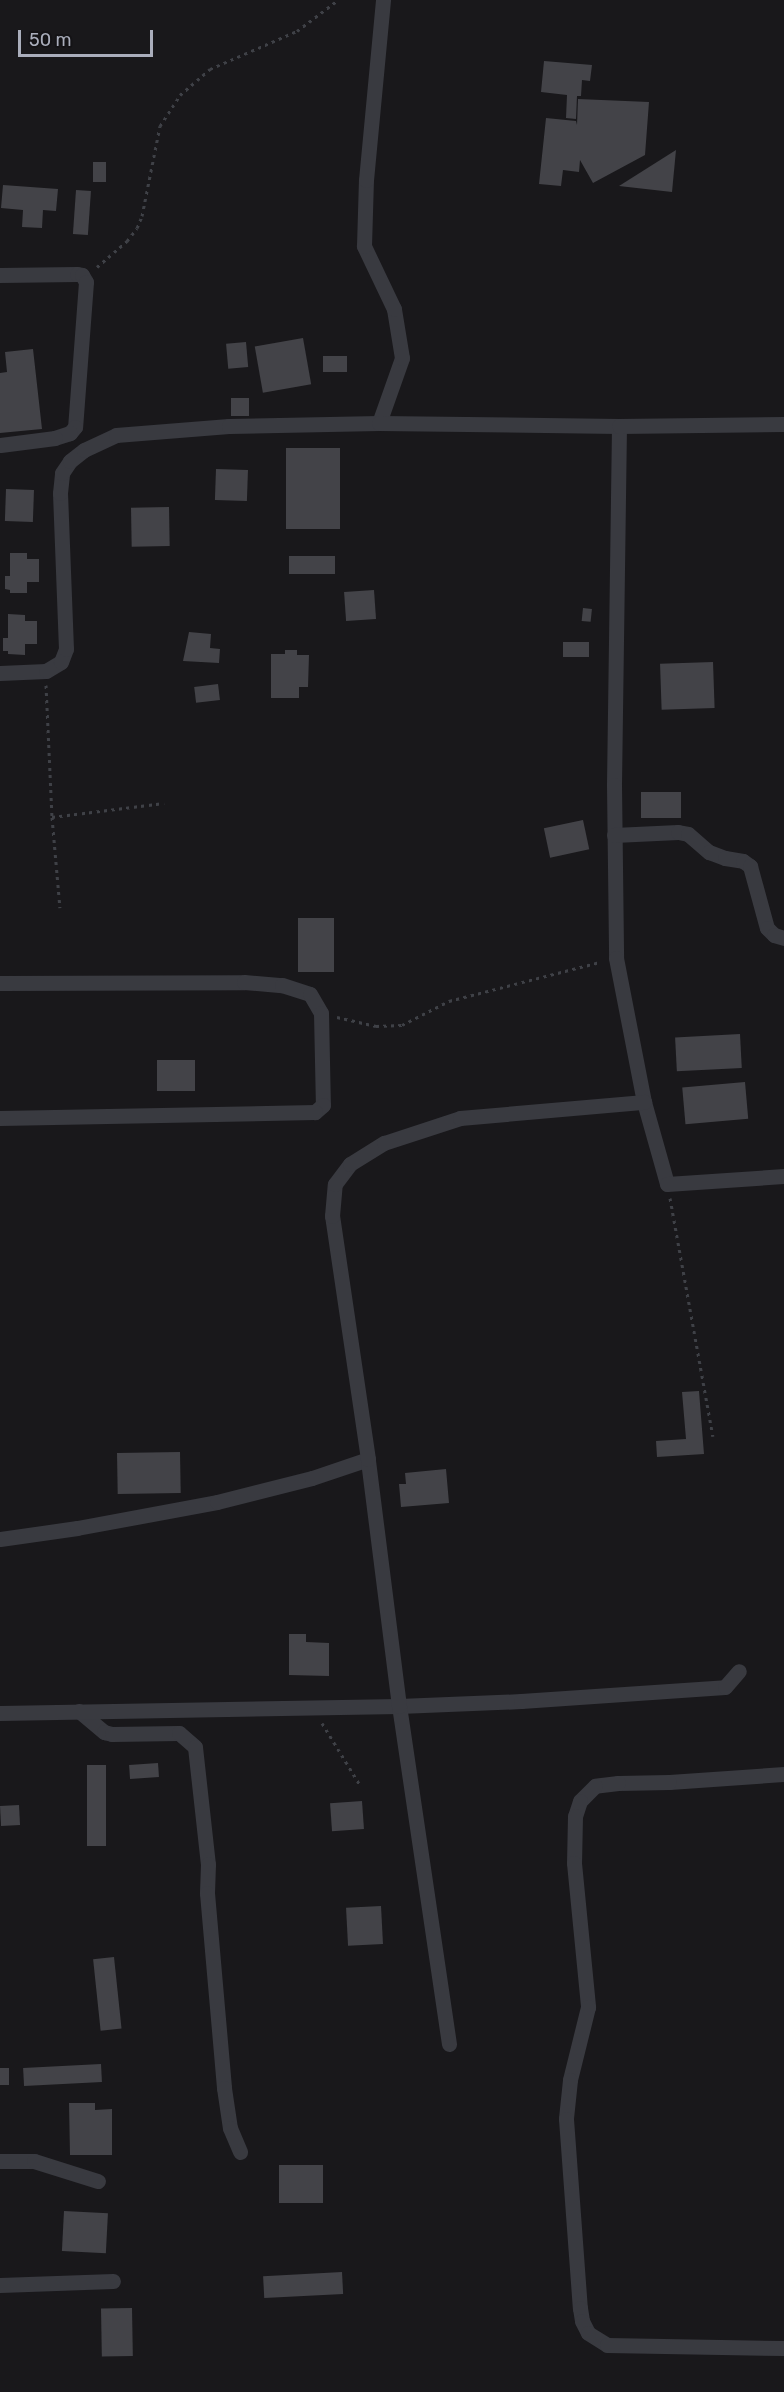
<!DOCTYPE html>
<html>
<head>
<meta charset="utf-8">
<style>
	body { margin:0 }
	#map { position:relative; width:784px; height:2392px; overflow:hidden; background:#19181b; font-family:Rubik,sans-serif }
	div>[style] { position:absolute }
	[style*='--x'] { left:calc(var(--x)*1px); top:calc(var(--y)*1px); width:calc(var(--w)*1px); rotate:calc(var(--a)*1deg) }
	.building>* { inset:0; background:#434348; transform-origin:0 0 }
	.path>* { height:3px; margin-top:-1.5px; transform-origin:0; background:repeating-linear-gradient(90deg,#3f4147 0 3px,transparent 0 7.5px) }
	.street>* { height:15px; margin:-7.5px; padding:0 7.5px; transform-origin:7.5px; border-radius:7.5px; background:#393a40 }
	span { translate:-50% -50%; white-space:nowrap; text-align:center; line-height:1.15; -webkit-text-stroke:4.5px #141316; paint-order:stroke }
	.scale { position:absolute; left:18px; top:30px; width:135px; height:27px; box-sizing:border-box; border:3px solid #aaaebc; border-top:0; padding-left:8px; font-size:18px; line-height:21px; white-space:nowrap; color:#aaaebc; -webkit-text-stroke:4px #141316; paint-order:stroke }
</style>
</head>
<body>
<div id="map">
	<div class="building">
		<i style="clip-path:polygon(544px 61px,592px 65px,590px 81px,582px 80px,581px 96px,577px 96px,576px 119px,566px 118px,567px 95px,541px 92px)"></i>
		<i style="clip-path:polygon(578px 99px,649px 102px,645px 155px,593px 183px,580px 160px,579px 172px,563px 170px,561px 186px,539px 184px,546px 118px,576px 121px,577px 125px)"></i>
		<i style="clip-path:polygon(676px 150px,672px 192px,619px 186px)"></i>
		<i style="left:93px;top:162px;width:13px;height:20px"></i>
		<i style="clip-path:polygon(3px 185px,58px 189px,56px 211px,43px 210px,42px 228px,22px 227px,23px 210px,1px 208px)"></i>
		<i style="left:76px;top:190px;width:15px;height:44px;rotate:4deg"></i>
		<i style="left:303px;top:338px;width:47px;height:49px;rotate:80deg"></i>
		<i style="left:246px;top:342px;width:25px;height:20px;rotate:85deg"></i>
		<i style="clip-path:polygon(33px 349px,42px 429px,0 433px,0 373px,7px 372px,5px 352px)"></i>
		<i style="left:347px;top:356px;width:16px;height:24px;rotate:90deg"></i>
		<i style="left:231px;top:398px;width:18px;height:18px"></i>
		<i style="left:340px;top:448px;width:81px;height:54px;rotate:90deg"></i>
		<i style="left:216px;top:469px;width:32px;height:31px;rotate:2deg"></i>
		<i style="left:6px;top:489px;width:28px;height:32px;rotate:2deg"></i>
		<i style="left:169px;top:507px;width:39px;height:38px;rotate:89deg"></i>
		<i style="clip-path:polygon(10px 553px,27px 553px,27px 559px,39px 559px,39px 582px,27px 582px,27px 593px,10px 593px,10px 590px,5px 589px,5px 576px,10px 576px)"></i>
		<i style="left:335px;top:556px;width:18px;height:46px;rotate:90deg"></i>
		<i style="left:374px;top:590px;width:29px;height:30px;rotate:86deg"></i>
		<i style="left:583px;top:608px;width:9px;height:13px;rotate:6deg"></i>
		<i style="clip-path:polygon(8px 614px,25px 615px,25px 621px,37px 621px,37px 644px,25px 644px,25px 655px,8px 654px,8px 651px,3px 651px,3px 638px,8px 638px)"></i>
		<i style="clip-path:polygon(189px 632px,211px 634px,210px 648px,220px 649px,219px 663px,183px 661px)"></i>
		<i style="left:589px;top:642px;width:15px;height:26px;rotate:90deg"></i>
		<i style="clip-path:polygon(285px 650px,297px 650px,297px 655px,309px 655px,308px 687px,299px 687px,299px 698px,271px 698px,271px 654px,285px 654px)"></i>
		<i style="left:713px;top:662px;width:46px;height:53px;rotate:88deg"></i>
		<i style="left:218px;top:684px;width:16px;height:24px;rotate:83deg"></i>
		<i style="left:641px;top:792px;width:40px;height:26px"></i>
		<i style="left:583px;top:820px;width:30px;height:40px;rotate:78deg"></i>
		<i style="left:298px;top:918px;width:36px;height:54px"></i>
		<i style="left:740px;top:1034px;width:34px;height:65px;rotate:87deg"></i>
		<i style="left:157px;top:1060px;width:38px;height:31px"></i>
		<i style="left:745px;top:1082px;width:37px;height:63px;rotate:85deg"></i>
		<i style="clip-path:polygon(699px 1391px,704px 1454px,657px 1457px,656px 1441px,686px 1439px,682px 1392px)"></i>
		<i style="left:180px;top:1452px;width:41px;height:63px;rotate:89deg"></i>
		<i style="clip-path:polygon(446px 1469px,449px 1503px,401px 1507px,399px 1484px,406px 1484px,405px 1473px)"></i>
		<i style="clip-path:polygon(289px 1634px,306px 1634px,306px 1642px,329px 1643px,329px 1676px,289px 1675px)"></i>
		<i style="left:158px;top:1763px;width:14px;height:29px;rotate:86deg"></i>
		<i style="left:87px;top:1765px;width:19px;height:81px"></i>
		<i style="left:362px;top:1801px;width:28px;height:32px;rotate:86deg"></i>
		<i style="left:19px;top:1805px;width:20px;height:19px;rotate:87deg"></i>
		<i style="left:381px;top:1906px;width:38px;height:35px;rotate:87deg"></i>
		<i style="left:114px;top:1957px;width:72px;height:21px;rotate:84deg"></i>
		<i style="left:101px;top:2064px;width:18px;height:78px;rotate:87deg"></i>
		<i style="left:0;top:2068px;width:9px;height:17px"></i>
		<i style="clip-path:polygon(69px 2103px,95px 2103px,95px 2110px,112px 2109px,112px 2155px,70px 2155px)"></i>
		<i style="left:279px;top:2165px;width:44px;height:38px"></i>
		<i style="left:64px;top:2211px;width:44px;height:40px;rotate:3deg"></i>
		<i style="left:342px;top:2272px;width:22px;height:79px;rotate:87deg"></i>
		<i style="left:132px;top:2308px;width:48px;height:31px;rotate:89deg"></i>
	</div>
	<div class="path">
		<i style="--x:97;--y:267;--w:40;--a:-41"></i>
		<i style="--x:127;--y:241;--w:16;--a:-52"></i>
		<i style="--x:137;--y:228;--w:13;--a:-67"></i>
		<i style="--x:142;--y:216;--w:92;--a:-78.7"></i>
		<i style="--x:160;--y:126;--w:37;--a:-57"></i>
		<i style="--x:180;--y:95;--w:40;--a:-41"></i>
		<i style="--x:210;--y:69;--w:95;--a:-23.6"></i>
		<i style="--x:297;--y:31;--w:51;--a:-37.1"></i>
		<i style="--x:46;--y:685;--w:132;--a:87.4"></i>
		<i style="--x:52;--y:817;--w:91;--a:85"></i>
		<i style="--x:52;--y:817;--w:113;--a:-7.1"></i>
		<i style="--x:337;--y:1017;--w:40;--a:13"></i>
		<i style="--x:376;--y:1026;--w:26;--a:-2"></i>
		<i style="--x:402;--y:1025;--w:53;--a:-27.1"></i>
		<i style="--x:449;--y:1001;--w:156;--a:-14.5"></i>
		<i style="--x:670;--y:1198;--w:242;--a:79.8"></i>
		<i style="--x:322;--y:1723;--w:73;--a:58.5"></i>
	</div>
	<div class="street">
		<i style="--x:0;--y:275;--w:77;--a:-0.7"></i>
		<i style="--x:77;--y:274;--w:5;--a:11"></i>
		<i style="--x:82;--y:275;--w:8;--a:60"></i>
		<i style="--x:86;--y:282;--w:145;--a:94.3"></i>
		<i style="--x:75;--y:427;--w:8;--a:130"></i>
		<i style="--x:70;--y:433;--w:16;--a:162"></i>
		<i style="--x:55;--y:438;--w:55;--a:172.7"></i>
		<i style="--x:379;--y:423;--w:69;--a:-70.5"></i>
		<i style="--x:402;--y:358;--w:50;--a:-99.3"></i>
		<i style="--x:394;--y:309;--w:70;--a:-115.5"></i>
		<i style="--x:364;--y:246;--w:66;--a:-88.3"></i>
		<i style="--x:366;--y:180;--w:181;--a:-84.6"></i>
		<i style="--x:619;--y:426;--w:359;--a:90.8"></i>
		<i style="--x:614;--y:785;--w:173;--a:89.3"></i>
		<i style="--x:616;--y:958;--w:147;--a:79"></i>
		<i style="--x:644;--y:1102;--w:85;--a:74.3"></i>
		<i style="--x:667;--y:1184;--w:117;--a:-3.9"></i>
		<i style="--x:0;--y:673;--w:46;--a:-2.5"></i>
		<i style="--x:46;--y:671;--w:17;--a:-31"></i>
		<i style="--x:61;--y:662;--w:14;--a:-69"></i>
		<i style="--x:66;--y:649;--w:156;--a:-92.2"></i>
		<i style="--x:60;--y:493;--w:20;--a:-84"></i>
		<i style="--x:62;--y:473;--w:14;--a:-56"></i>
		<i style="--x:70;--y:461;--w:18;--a:-38"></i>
		<i style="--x:84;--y:450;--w:35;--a:-25"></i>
		<i style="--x:116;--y:435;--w:113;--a:-4.6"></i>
		<i style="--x:229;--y:426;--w:150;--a:-1.1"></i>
		<i style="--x:379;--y:423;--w:240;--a:0.7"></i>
		<i style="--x:619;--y:426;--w:165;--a:-0.7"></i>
		<i style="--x:614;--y:835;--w:64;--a:-2.7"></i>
		<i style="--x:678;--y:832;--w:10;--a:11"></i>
		<i style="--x:688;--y:834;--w:28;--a:41"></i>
		<i style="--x:709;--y:852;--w:17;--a:21"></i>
		<i style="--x:725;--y:858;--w:18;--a:9"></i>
		<i style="--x:743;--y:861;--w:9;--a:36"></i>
		<i style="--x:750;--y:866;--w:64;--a:74.7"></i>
		<i style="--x:767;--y:928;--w:10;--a:45"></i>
		<i style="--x:774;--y:935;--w:10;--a:17"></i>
		<i style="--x:0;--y:983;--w:244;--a:-0.2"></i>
		<i style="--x:244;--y:982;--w:38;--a:5"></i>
		<i style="--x:282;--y:985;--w:29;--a:18"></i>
		<i style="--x:310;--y:994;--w:22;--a:60"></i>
		<i style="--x:321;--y:1013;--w:92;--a:88.8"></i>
		<i style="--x:323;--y:1105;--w:11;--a:139"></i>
		<i style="--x:315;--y:1112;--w:315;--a:178.9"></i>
		<i style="--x:0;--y:1539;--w:78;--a:-8.1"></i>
		<i style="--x:77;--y:1528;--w:142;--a:-10.5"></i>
		<i style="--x:217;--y:1502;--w:98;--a:-14.2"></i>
		<i style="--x:312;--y:1478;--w:59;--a:-18.7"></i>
		<i style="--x:79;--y:1711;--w:33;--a:40"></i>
		<i style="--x:104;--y:1732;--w:8;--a:14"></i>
		<i style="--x:112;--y:1734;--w:67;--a:-0.9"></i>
		<i style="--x:179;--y:1733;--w:21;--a:41"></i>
		<i style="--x:195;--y:1747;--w:118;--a:83.7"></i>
		<i style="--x:208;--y:1864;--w:29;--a:92"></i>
		<i style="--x:207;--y:1893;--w:196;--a:85"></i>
		<i style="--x:224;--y:2088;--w:40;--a:81.5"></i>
		<i style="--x:230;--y:2128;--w:26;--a:67"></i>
		<i style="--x:0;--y:1713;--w:399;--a:-1"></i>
		<i style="--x:399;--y:1706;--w:122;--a:-2.3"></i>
		<i style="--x:521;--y:1701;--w:204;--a:-3.9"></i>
		<i style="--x:725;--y:1687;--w:21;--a:-49"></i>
		<i style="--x:784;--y:1774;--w:115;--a:176"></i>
		<i style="--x:669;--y:1782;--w:51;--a:178.9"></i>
		<i style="--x:618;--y:1783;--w:23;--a:173"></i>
		<i style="--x:595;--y:1786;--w:21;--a:135"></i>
		<i style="--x:580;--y:1801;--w:16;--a:108"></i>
		<i style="--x:575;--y:1816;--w:47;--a:91.2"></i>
		<i style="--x:574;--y:1863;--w:145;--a:84.4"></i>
		<i style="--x:588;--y:2007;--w:75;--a:103.9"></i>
		<i style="--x:570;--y:2080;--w:39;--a:96"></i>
		<i style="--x:566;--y:2119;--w:190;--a:85.8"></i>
		<i style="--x:580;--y:2308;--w:13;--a:81"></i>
		<i style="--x:582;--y:2321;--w:13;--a:63"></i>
		<i style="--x:588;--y:2333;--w:22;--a:32"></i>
		<i style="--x:607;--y:2345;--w:177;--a:1"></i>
		<i style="--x:449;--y:2044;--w:342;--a:-98.4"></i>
		<i style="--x:399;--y:1706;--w:249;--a:-97.2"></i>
		<i style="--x:368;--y:1459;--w:246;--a:-98.4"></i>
		<i style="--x:332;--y:1216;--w:32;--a:-85"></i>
		<i style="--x:335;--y:1184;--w:25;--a:-53"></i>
		<i style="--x:350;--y:1164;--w:40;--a:-32"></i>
		<i style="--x:384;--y:1143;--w:80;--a:-18.2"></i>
		<i style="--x:460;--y:1118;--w:185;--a:-5"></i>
		<i style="--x:0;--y:2161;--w:34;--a:0"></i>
		<i style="--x:34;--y:2161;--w:67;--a:17.4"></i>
		<i style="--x:0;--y:2285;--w:113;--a:-2"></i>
	</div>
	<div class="scale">50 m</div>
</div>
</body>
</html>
